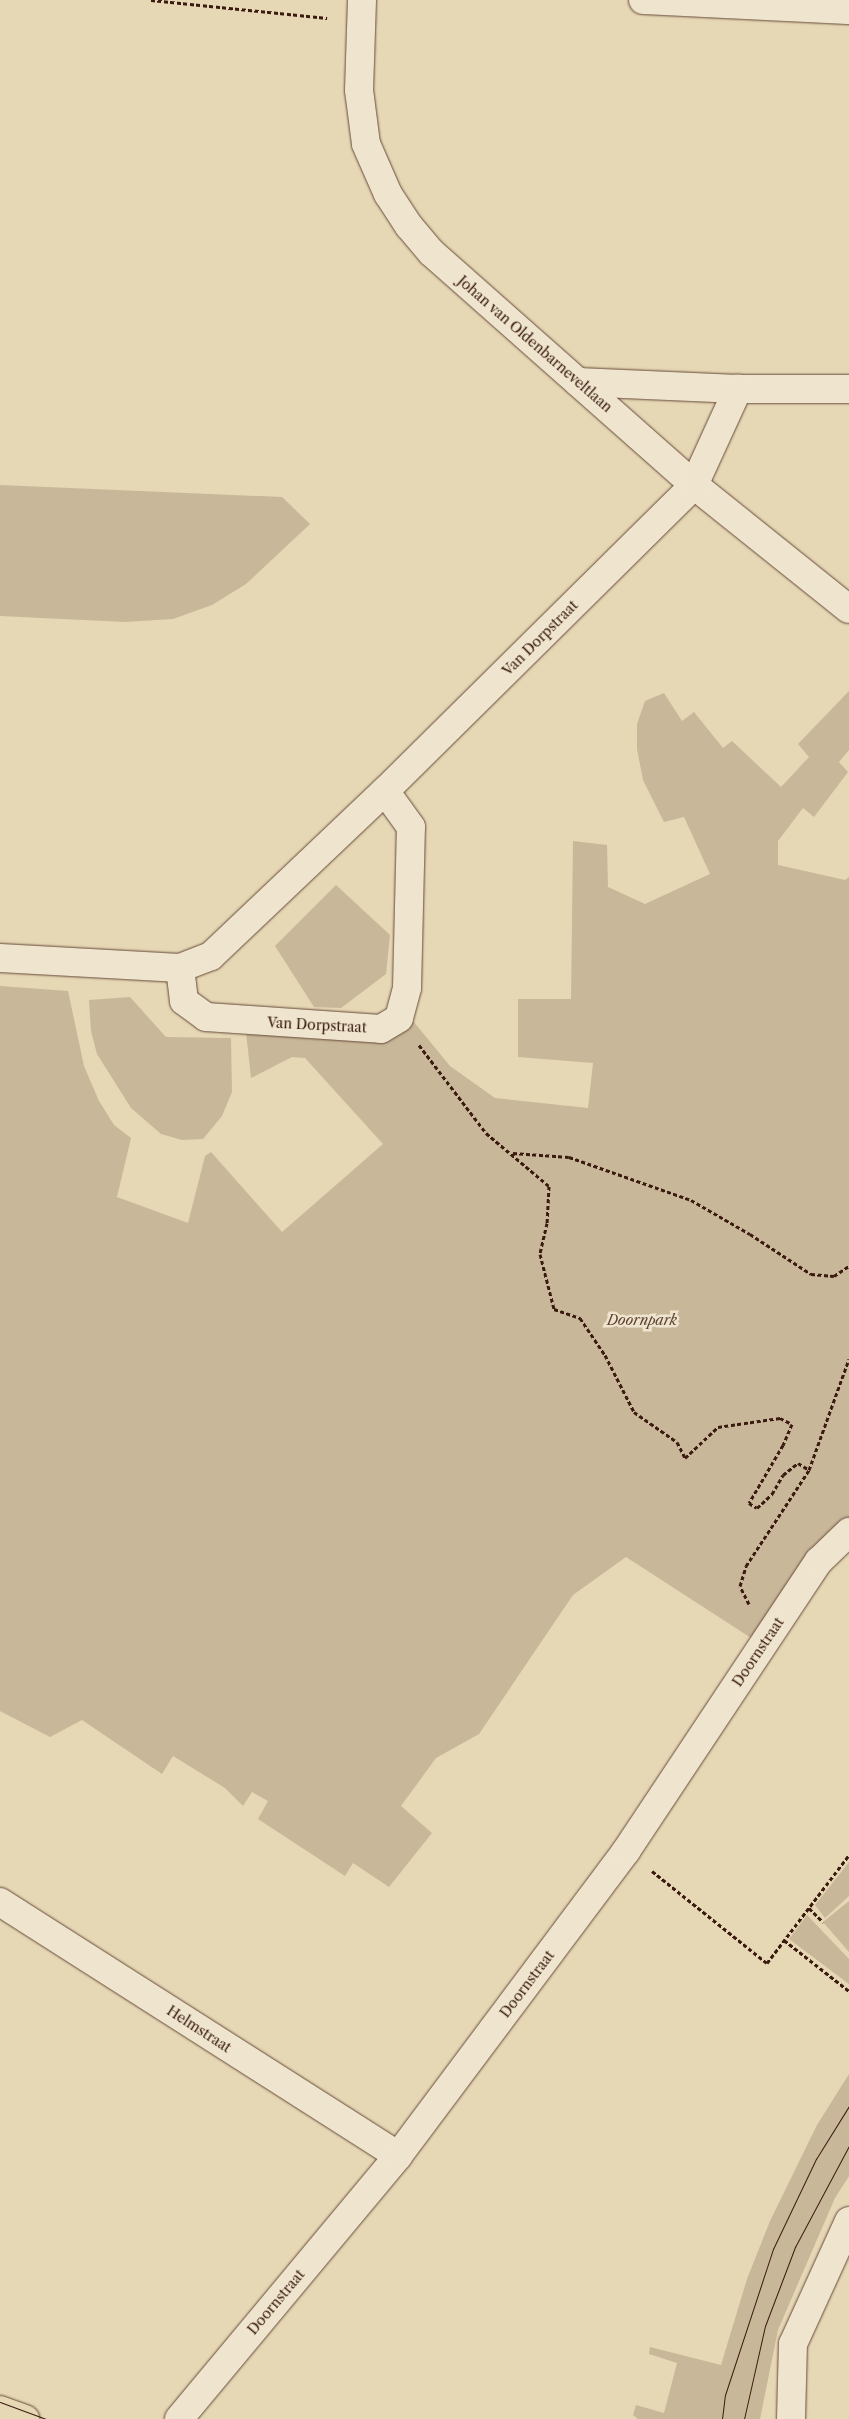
<!DOCTYPE html>
<html>
<head>
<meta charset="utf-8">
<style>
	body { margin:0 }
	#map { position:relative; width:849px; height:2419px; overflow:hidden; background:#e6d7b5; font-family:"Libre Caslon Text",serif }
	div>[style] { position:absolute }
	[style*='--x'] { left:calc(var(--x)*1px); top:calc(var(--y)*1px); width:calc(var(--w)*1px); rotate:calc(var(--a)*1deg) }
	.green>* { inset:0; background:#c9b799 }
	.path>* { height:3px; margin-top:-1.5px; transform-origin:0; background:repeating-linear-gradient(90deg,#3b1b0f 0 4px,transparent 0 6.5px) }
	.roads { filter:drop-shadow(0 0 1px #664a38) drop-shadow(0 0 1px #664a38) }
	.minor>* { height:28px; margin:-14px; padding:0 14px; transform-origin:14px; border-radius:14px; background:#efe5cf }
	.major>* { height:28px; margin:-14px; padding:0 14px; transform-origin:14px; border-radius:14px; background:#e6d7b5 }
	.tram>* { height:1px; margin:-0.5px; padding:0 0.5px; transform-origin:0.5px; border-radius:0.5px; background:#3b1b0f }
	span { translate:-50% -50%; white-space:nowrap; text-align:center; line-height:1.15; -webkit-text-stroke:5px #efe5cf; paint-order:stroke }
	.street-label { font-size:14px; color:#3b1b0f }
	.park-label { font-size:14px; color:#5e4232; font-style:italic }
</style>
</head>
<body>
<div id="map">
	<div class="green">
		<i style="clip-path:polygon(0 485px,282px 497px,310px 524px,246px 584px,212px 605px,173px 619px,125px 622px,0 616px)"></i>
		<i style="clip-path:polygon(849px 691px,849px 750px,839px 762px,848px 772px,814px 817px,803px 808px,778px 841px,778px 865px,845px 880px,849px 877px,849px 1531px,762px 1645px,626px 1557px,573px 1595px,479px 1734px,436px 1758px,401px 1806px,432px 1833px,389px 1887px,353px 1863px,345px 1876px,258px 1819px,268px 1801px,252px 1792px,243px 1806px,225px 1788px,173px 1756px,162px 1774px,82px 1720px,50px 1737px,0 1711px,0 986px,68px 991px,84px 1066px,99px 1101px,114px 1125px,131px 1138px,117px 1197px,188px 1223px,205px 1156px,211px 1152px,282px 1232px,383px 1144px,305px 1058px,292px 1057px,251px 1078px,245px 1023px,380px 1033px,404px 1010px,450px 1066px,495px 1098px,588px 1108px,593px 1063px,518px 1057px,518px 999px,571px 999px,573px 841px,607px 845px,608px 887px,645px 904px,710px 874px,684px 817px,664px 822px,643px 780px,637px 749px,637px 724px,645px 701px,664px 693px,682px 721px,694px 712px,723px 748px,732px 741px,781px 787px,809px 757px,798px 744px)"></i>
		<i style="clip-path:polygon(336px 885px,390px 935px,386px 974px,341px 1008px,314px 1007px,275px 946px)"></i>
		<i style="clip-path:polygon(130px 997px,166px 1037px,231px 1038px,232px 1092px,222px 1116px,203px 1139px,182px 1140px,161px 1134px,131px 1108px,97px 1054px,91px 1031px,89px 1000px)"></i>
		<i style="clip-path:polygon(849px 1862px,849px 1896px,825px 1918px,815px 1905px)"></i>
		<i style="clip-path:polygon(849px 1901px,849px 1952px,823px 1922px)"></i>
		<i style="clip-path:polygon(807px 1915px,849px 1959px,849px 1984px,789px 1939px)"></i>
		<i style="clip-path:polygon(849px 2074px,849px 2176px,835px 2198px,778px 2330px,760px 2419px,638px 2419px,633px 2415px,636px 2405px,664px 2413px,677px 2363px,649px 2354px,650px 2347px,721px 2365px,747px 2279px,770px 2221px,817px 2125px)"></i>
	</div>
	<div class="path">
		<i style="--x:151;--y:0;--w:177;--a:5.8"></i>
		<i style="--x:419;--y:1045;--w:111;--a:52.7"></i>
		<i style="--x:486;--y:1133;--w:82;--a:40.1"></i>
		<i style="--x:549;--y:1186;--w:37;--a:93"></i>
		<i style="--x:547;--y:1223;--w:32;--a:103"></i>
		<i style="--x:540;--y:1254;--w:57;--a:75.7"></i>
		<i style="--x:554;--y:1309;--w:28;--a:19"></i>
		<i style="--x:580;--y:1318;--w:45;--a:56"></i>
		<i style="--x:605;--y:1355;--w:64;--a:63"></i>
		<i style="--x:634;--y:1412;--w:52;--a:34.9"></i>
		<i style="--x:677;--y:1442;--w:18;--a:63"></i>
		<i style="--x:685;--y:1458;--w:45;--a:-43.2"></i>
		<i style="--x:718;--y:1427;--w:63;--a:-8.3"></i>
		<i style="--x:780;--y:1418;--w:13;--a:27"></i>
		<i style="--x:792;--y:1424;--w:23;--a:113"></i>
		<i style="--x:783;--y:1445;--w:67;--a:120.4"></i>
		<i style="--x:749;--y:1503;--w:9;--a:32"></i>
		<i style="--x:757;--y:1508;--w:21;--a:-43"></i>
		<i style="--x:772;--y:1494;--w:22;--a:-60"></i>
		<i style="--x:783;--y:1475;--w:19;--a:-39"></i>
		<i style="--x:798;--y:1463;--w:13;--a:32"></i>
		<i style="--x:513;--y:1153;--w:56;--a:4.1"></i>
		<i style="--x:569;--y:1157;--w:129;--a:19.4"></i>
		<i style="--x:691;--y:1200;--w:68;--a:30"></i>
		<i style="--x:750;--y:1234;--w:73;--a:33.3"></i>
		<i style="--x:811;--y:1274;--w:23;--a:5"></i>
		<i style="--x:834;--y:1276;--w:18;--a:-34"></i>
		<i style="--x:749;--y:1604;--w:20;--a:-117"></i>
		<i style="--x:740;--y:1586;--w:21;--a:-73"></i>
		<i style="--x:746;--y:1566;--w:115;--a:-56.7"></i>
		<i style="--x:809;--y:1470;--w:118;--a:-70.2"></i>
		<i style="--x:652;--y:1871;--w:147;--a:38.7"></i>
		<i style="--x:767;--y:1963;--w:136;--a:-52.8"></i>
		<i style="--x:809;--y:1908;--w:20;--a:45"></i>
		<i style="--x:784;--y:1940;--w:83;--a:38.1"></i>
	</div>
	<div class="roads">
		<div class="minor">
			<i style="--x:362;--y:0;--w:90;--a:91.9"></i>
			<i style="--x:359;--y:90;--w:54;--a:82.6"></i>
			<i style="--x:366;--y:144;--w:55;--a:66.3"></i>
			<i style="--x:388;--y:194;--w:38;--a:57"></i>
			<i style="--x:409;--y:226;--w:35;--a:50"></i>
			<i style="--x:432;--y:253;--w:350;--a:41.5"></i>
			<i style="--x:694;--y:485;--w:198;--a:38.7"></i>
			<i style="--x:643;--y:0;--w:206;--a:2.8"></i>
			<i style="--x:578;--y:382;--w:160;--a:2.5"></i>
			<i style="--x:738;--y:389;--w:111;--a:0"></i>
			<i style="--x:0;--y:958;--w:180;--a:3.2"></i>
			<i style="--x:180;--y:968;--w:33;--a:-21"></i>
			<i style="--x:211;--y:956;--w:240;--a:-43.5"></i>
			<i style="--x:385;--y:791;--w:435;--a:-44.7"></i>
			<i style="--x:694;--y:485;--w:106;--a:-65.4"></i>
			<i style="--x:180;--y:968;--w:33;--a:83"></i>
			<i style="--x:184;--y:1001;--w:27;--a:36"></i>
			<i style="--x:206;--y:1017;--w:175;--a:3.9"></i>
			<i style="--x:381;--y:1029;--w:21;--a:-31"></i>
			<i style="--x:399;--y:1018;--w:31;--a:-75"></i>
			<i style="--x:407;--y:988;--w:161;--a:-88.6"></i>
			<i style="--x:411;--y:827;--w:44;--a:-125.8"></i>
			<i style="--x:0;--y:1902;--w:472;--a:32.5"></i>
			<i style="--x:179;--y:2419;--w:342;--a:-50.2"></i>
			<i style="--x:398;--y:2156;--w:381;--a:-53.2"></i>
			<i style="--x:626;--y:1851;--w:348;--a:-56.4"></i>
			<i style="--x:819;--y:1561;--w:42;--a:-44"></i>
			<i style="--x:791;--y:2419;--w:75;--a:-88.5"></i>
			<i style="--x:793;--y:2344;--w:135;--a:-65.5"></i>
		</div>
		<div class="major">
			<i style="--x:0;--y:2410;--w:27;--a:20"></i>
		</div>
	</div>
	<div class="tram">
		<i style="--x:0;--y:2402;--w:49;--a:20.3"></i>
		<i style="--x:0;--y:2419;--w:1;--a:0"></i>
		<i style="--x:722;--y:2419;--w:24;--a:-83"></i>
		<i style="--x:725;--y:2395;--w:154;--a:-71.8"></i>
		<i style="--x:773;--y:2249;--w:100;--a:-64.5"></i>
		<i style="--x:816;--y:2159;--w:62;--a:-58.1"></i>
		<i style="--x:744;--y:2419;--w:95;--a:-77.3"></i>
		<i style="--x:765;--y:2326;--w:85;--a:-69.2"></i>
		<i style="--x:795;--y:2247;--w:115;--a:-61.9"></i>
	</div>
	<div class="street-label">
		<span style="left:535px;top:344px;rotate:41deg">Johan van Oldenbarneveltlaan</span>
		<span style="left:540px;top:638px;rotate:-45deg">Van Dorpstraat</span>
		<span style="left:317px;top:1025px;rotate:3deg">Van Dorpstraat</span>
		<span style="left:758px;top:1652px;rotate:-56deg">Doornstraat</span>
		<span style="left:527px;top:1984px;rotate:-53deg">Doornstraat</span>
		<span style="left:199px;top:2029px;rotate:33deg">Helmstraat</span>
		<span style="left:276px;top:2302px;rotate:-50deg">Doornstraat</span>
	</div>
	<div class="park-label">
		<span style="left:642px;top:1320px">Doornpark</span>
	</div>
</div>
</body>
</html>
